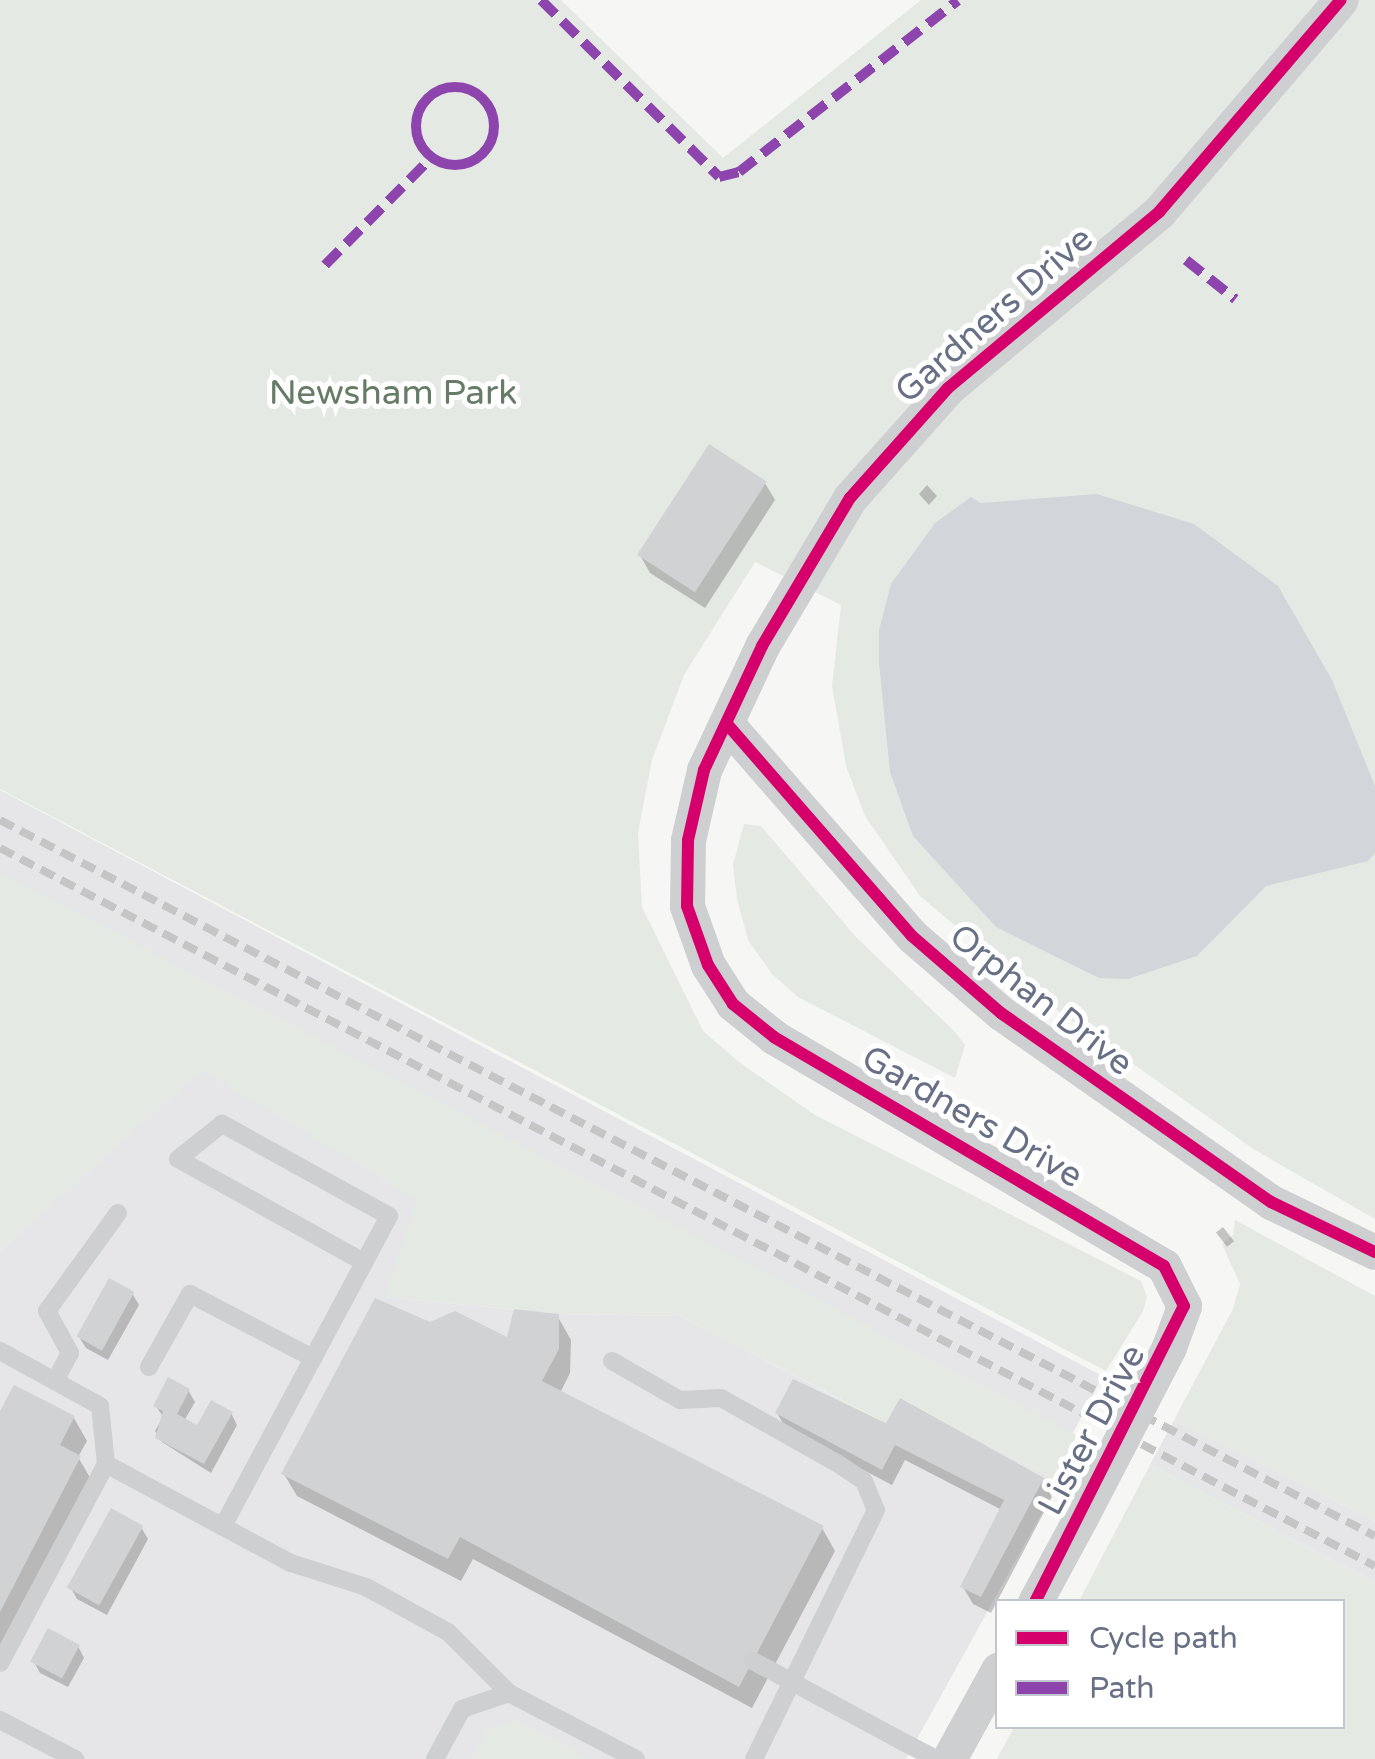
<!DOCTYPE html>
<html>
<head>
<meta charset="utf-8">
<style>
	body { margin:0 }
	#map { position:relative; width:1375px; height:1759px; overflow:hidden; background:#f6f6f5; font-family:"Varela Round",sans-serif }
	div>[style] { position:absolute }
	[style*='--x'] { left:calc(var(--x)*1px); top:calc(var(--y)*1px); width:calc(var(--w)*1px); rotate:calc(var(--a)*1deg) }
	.built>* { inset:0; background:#e6e6e8; transform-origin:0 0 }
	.green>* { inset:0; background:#e5e9e4 }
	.water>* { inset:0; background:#d2d5da }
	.shadow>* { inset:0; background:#0003; transform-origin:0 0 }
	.building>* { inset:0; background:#d1d2d3; transform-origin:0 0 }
	.service>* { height:18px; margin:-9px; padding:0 9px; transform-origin:9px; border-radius:9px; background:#cecfd0 }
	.minor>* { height:35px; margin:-17.5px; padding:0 17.5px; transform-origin:17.5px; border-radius:17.5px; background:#cecfd0 }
	.rail>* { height:8px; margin-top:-4px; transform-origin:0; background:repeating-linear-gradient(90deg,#c5c5c6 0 15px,transparent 0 23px) }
	.service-bridge>* { height:18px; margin:-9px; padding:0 9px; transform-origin:9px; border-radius:9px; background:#cecfd0 }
	.minor-bridge>* { height:35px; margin:-17.5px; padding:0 17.5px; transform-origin:17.5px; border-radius:17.5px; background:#cecfd0 }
	.quiet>* { height:10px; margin-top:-5px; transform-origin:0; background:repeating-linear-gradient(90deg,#8e44ad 0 20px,transparent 0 30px) }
	.quiet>.ring { margin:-5px; padding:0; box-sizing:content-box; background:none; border:10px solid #8e44ad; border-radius:50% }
	.cycleway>* { height:12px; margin:-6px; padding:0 6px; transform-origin:6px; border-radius:6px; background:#d6006c }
	span { translate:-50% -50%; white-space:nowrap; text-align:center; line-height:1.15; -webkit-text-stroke:10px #fff; paint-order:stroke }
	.street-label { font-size:35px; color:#677084 }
	.park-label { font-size:35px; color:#667c67 }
	.legend { position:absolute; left:995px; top:1599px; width:350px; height:130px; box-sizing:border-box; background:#fff; border:2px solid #c2c6ce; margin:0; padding:12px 18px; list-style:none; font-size:30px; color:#677084 }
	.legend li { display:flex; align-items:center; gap:20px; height:50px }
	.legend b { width:50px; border:2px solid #c2c6ce }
</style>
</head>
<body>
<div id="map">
	<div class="built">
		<i style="left:0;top:790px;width:1249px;height:83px;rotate:28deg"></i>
		<i style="clip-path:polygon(201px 1069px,418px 1199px,385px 1297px,559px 1314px,680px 1316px,885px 1423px,900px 1398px,1059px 1482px,906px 1759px,0 1759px,0 1251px)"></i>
		<i style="clip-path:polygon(1174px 1420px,1375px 1521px,1375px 1582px,1150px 1465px)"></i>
	</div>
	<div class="green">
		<i style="clip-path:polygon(0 0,561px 0,723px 158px,921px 0,1375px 0,1375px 1219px,1255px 1150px,1044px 1001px,920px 896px,865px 816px,846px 766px,832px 686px,841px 605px,755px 562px,684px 675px,652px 760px,638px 833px,642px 907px,703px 1031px,739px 1062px,815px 1115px,1141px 1281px,1147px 1297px,1143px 1311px,1106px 1371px,0 789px)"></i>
		<i style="clip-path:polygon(744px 824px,761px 826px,856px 937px,955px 1032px,965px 1045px,955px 1078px,798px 997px,772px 974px,748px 940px,737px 899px,733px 865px)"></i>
		<i style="clip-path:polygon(0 873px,1076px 1435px,1059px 1482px,900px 1398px,886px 1423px,680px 1316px,559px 1314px,384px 1297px,417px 1199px,202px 1070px,0 1251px)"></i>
		<i style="clip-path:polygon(1235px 1220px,1375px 1296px,1375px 1521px,1174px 1420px,1233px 1309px,1240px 1284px,1222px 1244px,1233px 1235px)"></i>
		<i style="clip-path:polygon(1150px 1465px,1375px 1582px,1375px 1759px,997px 1759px,1014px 1727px,1342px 1726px,1342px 1602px,1079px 1601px)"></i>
		<i style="clip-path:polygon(517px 1720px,589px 1759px,472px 1759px,488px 1728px)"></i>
	</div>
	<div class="water">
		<i style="clip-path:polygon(1097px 494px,1194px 524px,1278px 586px,1332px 680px,1375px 786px,1375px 853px,1368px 861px,1266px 886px,1197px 956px,1128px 979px,1099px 978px,996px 927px,913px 836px,890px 772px,879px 663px,879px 630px,891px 584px,935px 523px,971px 497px,981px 503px)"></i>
	</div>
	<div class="shadow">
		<i style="clip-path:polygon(765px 483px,775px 500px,705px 608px,650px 573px,640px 555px)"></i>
		<i style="clip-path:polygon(927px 485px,937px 496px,929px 505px,919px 494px)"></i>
		<i style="left:1223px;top:1227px;width:18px;height:9px;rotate:52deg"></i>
		<i style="clip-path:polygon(132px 1293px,139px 1305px,108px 1360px,86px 1348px,79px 1337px)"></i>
		<i style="clip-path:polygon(558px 1317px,571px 1340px,570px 1373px,560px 1393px,822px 1528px,835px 1551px,752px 1708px,473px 1559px,461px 1581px,297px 1496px,284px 1474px,430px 1325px,509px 1340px)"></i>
		<i style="clip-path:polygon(188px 1390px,195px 1402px,184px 1421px,198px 1428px,231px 1413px,237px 1425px,211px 1473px,162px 1442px,155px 1431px,163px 1417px,156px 1406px)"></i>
		<i style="clip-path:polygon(777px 1413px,887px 1426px,1042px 1480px,1052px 1497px,991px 1613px,973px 1604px,963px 1587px,1002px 1510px,905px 1460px,892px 1485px,787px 1430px)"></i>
		<i style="clip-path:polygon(0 1415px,74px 1418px,87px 1441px,78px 1457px,92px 1481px,0 1658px)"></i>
		<i style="clip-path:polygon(141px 1527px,148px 1539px,107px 1615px,77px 1599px,71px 1588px)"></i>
		<i style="clip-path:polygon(78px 1646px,84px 1658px,68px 1687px,40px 1673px,34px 1662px)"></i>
	</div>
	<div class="building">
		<i style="left:709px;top:444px;width:69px;height:132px;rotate:33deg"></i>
		<i style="left:109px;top:1278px;width:29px;height:67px;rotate:29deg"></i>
		<i style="clip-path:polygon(375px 1298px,430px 1322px,455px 1311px,507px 1337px,514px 1309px,559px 1314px,559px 1349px,542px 1381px,824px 1526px,739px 1687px,460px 1537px,448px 1559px,281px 1474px)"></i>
		<i style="clip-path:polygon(168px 1377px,190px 1389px,177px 1414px,197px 1425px,211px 1400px,233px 1412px,204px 1464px,155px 1438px,163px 1411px,153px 1406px)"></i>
		<i style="clip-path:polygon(793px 1379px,886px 1423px,900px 1398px,1044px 1478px,981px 1597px,960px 1587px,1004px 1500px,895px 1445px,882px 1470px,775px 1413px)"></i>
		<i style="clip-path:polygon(14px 1385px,75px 1416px,60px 1445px,81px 1456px,0 1612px,0 1411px)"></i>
		<i style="left:111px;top:1508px;width:37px;height:91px;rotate:29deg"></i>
		<i style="left:48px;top:1628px;width:36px;height:38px;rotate:28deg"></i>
	</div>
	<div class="service">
		<i style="--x:0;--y:1351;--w:114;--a:28.8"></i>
		<i style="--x:100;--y:1406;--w:58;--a:84.1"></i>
		<i style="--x:106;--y:1464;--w:225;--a:118"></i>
		<i style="--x:612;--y:1361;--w:78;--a:29.8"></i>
		<i style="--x:680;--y:1400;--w:41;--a:-2.8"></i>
		<i style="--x:721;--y:1398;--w:133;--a:29.3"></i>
		<i style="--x:837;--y:1463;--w:32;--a:34"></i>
		<i style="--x:864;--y:1481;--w:31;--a:68"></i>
		<i style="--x:876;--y:1510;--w:277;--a:116.1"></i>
		<i style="--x:149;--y:1367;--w:84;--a:-60.7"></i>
		<i style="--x:190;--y:1294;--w:139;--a:27.5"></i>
		<i style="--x:55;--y:1381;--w:32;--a:-62"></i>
		<i style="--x:70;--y:1353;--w:48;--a:-118.7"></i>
		<i style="--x:47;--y:1311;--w:121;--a:-54.1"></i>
		<i style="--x:106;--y:1464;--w:210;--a:28.2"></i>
		<i style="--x:291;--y:1563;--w:79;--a:17.7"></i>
		<i style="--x:366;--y:1587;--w:94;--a:28.8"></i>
		<i style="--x:448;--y:1632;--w:86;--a:45"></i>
		<i style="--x:509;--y:1693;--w:143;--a:27.5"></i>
		<i style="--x:223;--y:1526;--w:191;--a:-61.8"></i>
		<i style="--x:313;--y:1358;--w:161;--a:-61.8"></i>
		<i style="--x:389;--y:1216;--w:191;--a:-151.1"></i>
		<i style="--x:222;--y:1124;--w:56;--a:141.5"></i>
		<i style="--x:178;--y:1159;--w:213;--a:29"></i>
		<i style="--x:0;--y:1720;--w:85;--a:27.5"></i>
		<i style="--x:894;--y:1737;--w:47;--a:27.6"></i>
		<i style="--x:435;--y:1759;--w:57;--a:-61.6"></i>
		<i style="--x:462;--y:1709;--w:50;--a:-18.8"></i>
	</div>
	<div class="minor">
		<i style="--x:727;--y:724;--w:281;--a:48.9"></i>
		<i style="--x:912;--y:936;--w:118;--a:40.9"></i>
		<i style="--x:1001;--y:1013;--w:330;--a:35"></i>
		<i style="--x:1271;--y:1202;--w:115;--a:25.7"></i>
		<i style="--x:1169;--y:1347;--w:44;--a:-69.9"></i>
		<i style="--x:1184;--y:1306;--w:45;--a:-116.6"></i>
		<i style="--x:1164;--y:1266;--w:452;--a:-149.6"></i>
		<i style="--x:774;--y:1037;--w:53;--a:-141.2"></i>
		<i style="--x:733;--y:1004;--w:46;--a:-122.7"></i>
		<i style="--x:708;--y:965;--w:63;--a:-109.6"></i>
		<i style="--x:687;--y:906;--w:66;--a:-89.1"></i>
		<i style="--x:688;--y:840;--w:72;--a:-77.1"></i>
		<i style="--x:704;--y:770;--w:137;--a:-64.9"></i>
		<i style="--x:762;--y:646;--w:172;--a:-59.3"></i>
		<i style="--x:850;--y:498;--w:147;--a:-48.3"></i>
		<i style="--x:948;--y:388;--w:275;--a:-39.8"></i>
		<i style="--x:1159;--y:212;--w:279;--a:-49.4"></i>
		<i style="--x:1035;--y:1602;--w:97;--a:-61.6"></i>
		<i style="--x:949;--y:1759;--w:102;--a:-61.2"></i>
	</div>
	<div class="rail">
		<i style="--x:0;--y:820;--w:1550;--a:27.51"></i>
		<i style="--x:0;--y:848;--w:1551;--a:27.57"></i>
	</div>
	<div class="service-bridge">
		<i style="--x:753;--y:1661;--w:160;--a:28.3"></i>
	</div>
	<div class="minor-bridge">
		<i style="--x:1081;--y:1517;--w:191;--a:-62.6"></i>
	</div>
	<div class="quiet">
		<i style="--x:541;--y:0;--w:251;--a:44.8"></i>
		<i style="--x:719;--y:177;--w:21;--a:-14"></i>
		<i style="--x:739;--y:172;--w:278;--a:-38.1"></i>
		<i class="ring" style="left:416px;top:87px;width:68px;height:68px"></i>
		<i style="--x:1186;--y:260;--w:63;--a:38.5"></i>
		<i style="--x:325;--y:265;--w:151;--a:-45.3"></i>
	</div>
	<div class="cycleway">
		<i style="--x:727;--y:724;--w:281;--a:48.9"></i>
		<i style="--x:912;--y:936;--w:118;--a:40.9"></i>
		<i style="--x:1001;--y:1013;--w:330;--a:35"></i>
		<i style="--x:1271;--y:1202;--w:115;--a:25.7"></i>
		<i style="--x:1035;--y:1602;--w:331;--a:-63.3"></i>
		<i style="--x:1184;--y:1306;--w:45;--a:-116.6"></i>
		<i style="--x:1164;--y:1266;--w:452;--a:-149.6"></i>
		<i style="--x:774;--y:1037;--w:53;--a:-141.2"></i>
		<i style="--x:733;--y:1004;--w:46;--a:-122.7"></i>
		<i style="--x:708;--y:965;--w:63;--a:-109.6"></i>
		<i style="--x:687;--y:906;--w:66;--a:-89.1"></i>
		<i style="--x:688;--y:840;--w:72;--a:-77.1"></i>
		<i style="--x:704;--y:770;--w:137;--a:-64.9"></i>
		<i style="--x:762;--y:646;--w:172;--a:-59.3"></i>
		<i style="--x:850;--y:498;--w:147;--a:-48.3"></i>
		<i style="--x:948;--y:388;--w:275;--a:-39.8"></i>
		<i style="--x:1159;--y:212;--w:279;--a:-49.4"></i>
	</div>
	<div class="street-label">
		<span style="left:994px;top:315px;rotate:-41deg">Gardners Drive</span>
		<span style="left:1041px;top:1000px;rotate:38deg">Orphan Drive</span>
		<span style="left:972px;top:1117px;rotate:30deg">Gardners Drive</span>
		<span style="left:1092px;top:1430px;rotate:-62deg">Lister Drive</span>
	</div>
	<div class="park-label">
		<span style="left:393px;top:393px">Newsham Park</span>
	</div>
	<ul class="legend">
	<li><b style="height:12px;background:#d6006c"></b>Cycle path</li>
	<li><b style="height:12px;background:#8e44ad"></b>Path</li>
	</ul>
</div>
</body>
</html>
